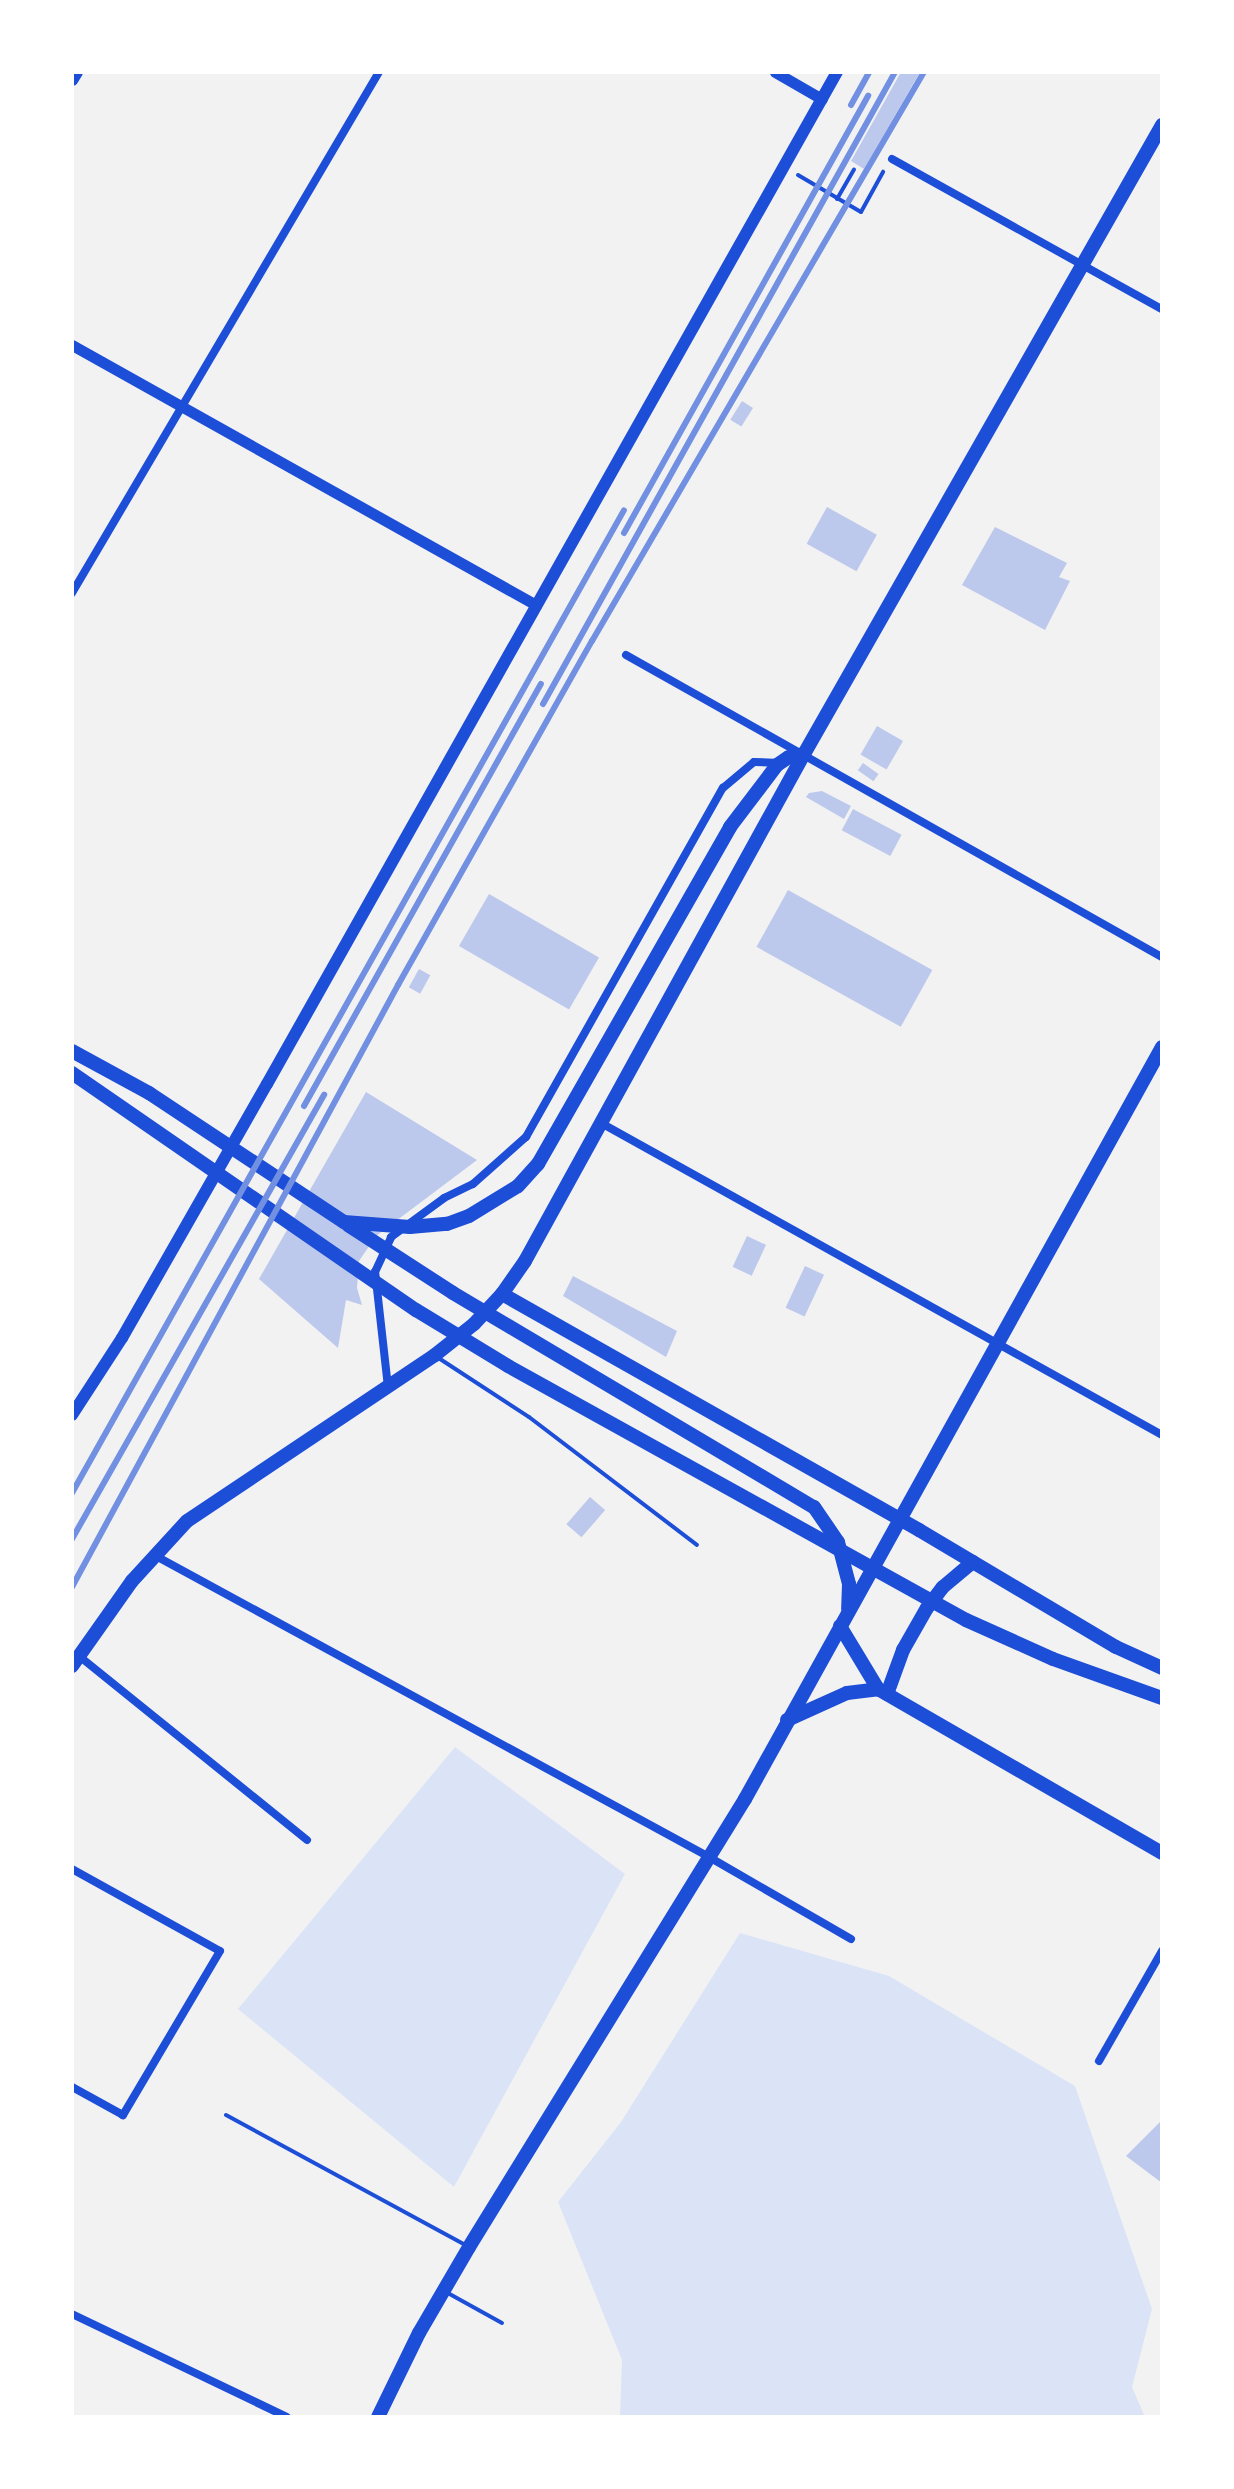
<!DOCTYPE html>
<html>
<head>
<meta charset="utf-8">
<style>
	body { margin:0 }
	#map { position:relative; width:1234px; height:2489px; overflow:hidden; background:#f2f2f2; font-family:Barlow,sans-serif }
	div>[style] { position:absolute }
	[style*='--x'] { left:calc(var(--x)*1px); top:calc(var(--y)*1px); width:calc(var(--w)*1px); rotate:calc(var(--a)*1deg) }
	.green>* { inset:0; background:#dbe4f7 }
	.building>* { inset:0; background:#bdc9ec; transform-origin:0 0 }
	.path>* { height:4px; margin:-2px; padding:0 2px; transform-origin:2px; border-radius:2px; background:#1d4ed8 }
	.service>* { height:4px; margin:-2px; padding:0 2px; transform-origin:2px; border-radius:2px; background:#1d4ed8 }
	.minor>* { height:8px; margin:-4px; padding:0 4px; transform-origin:4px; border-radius:4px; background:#1d4ed8 }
	.tertiary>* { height:11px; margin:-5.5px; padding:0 5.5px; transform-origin:5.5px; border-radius:5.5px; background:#1d4ed8 }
	.secondary>* { height:12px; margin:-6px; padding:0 6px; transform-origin:6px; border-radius:6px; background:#1d4ed8 }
	.primary>* { height:14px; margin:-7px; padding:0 7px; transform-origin:7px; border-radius:7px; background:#1d4ed8 }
	.rail>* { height:6px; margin:-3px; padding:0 3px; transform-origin:3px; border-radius:3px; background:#7290e2 }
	span { translate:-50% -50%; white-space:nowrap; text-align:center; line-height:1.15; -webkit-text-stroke:7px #fff; paint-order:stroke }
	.frame { position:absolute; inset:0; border:74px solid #fff; pointer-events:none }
</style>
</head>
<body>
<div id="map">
	<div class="green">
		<i style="clip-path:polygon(455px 1747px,625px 1874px,454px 2187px,238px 2009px)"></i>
		<i style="clip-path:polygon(740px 1933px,889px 1976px,1075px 2086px,1152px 2309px,1132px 2387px,1145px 2417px,620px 2417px,622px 2360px,558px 2202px,621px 2122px)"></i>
	</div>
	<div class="building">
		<i style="clip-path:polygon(901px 72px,920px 72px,864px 169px,851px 161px)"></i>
		<i style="left:742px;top:401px;width:13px;height:22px;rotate:32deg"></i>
		<i style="left:827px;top:507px;width:57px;height:42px;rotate:29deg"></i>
		<i style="clip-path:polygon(995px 527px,1067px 563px,1059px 577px,1070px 581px,1045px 630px,962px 585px)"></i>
		<i style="left:877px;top:726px;width:30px;height:33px;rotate:30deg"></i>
		<i style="left:863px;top:763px;width:19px;height:9px;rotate:35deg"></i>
		<i style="clip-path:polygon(822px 791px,851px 806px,844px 819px,806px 797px,809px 793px)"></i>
		<i style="left:853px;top:809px;width:55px;height:24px;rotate:28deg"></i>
		<i style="left:788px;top:890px;width:165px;height:65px;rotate:29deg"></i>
		<i style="left:489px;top:894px;width:127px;height:60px;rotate:30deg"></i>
		<i style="left:419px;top:969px;width:13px;height:21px;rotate:29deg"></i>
		<i style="clip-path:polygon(366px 1092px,477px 1160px,376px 1236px,359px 1261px,357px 1288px,362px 1305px,346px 1300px,338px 1348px,259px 1279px)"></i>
		<i style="left:747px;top:1236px;width:21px;height:34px;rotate:25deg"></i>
		<i style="left:805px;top:1266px;width:21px;height:46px;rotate:25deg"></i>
		<i style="clip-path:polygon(573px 1276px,677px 1331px,666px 1357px,563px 1296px)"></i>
		<i style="left:590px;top:1497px;width:20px;height:36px;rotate:41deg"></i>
		<i style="clip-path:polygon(1162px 2120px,1162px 2183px,1126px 2156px)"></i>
	</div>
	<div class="path">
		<i style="--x:798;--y:175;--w:73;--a:30.4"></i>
		<i style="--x:861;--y:212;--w:46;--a:-61.2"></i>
		<i style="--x:837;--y:199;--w:34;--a:-60"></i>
	</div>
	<div class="service">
		<i style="--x:437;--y:1357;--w:110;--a:33.1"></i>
		<i style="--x:529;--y:1417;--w:211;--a:37.3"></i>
		<i style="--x:226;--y:2115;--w:274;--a:28.5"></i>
		<i style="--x:446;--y:2292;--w:64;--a:29"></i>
	</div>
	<div class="minor">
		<i style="--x:892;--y:159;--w:309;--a:29.1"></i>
		<i style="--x:72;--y:593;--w:605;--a:-59.49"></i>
		<i style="--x:626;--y:655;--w:615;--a:29.4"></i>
		<i style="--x:601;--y:1123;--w:642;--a:29.08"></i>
		<i style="--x:388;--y:1387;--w:116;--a:-96.4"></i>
		<i style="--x:375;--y:1272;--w:38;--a:-65"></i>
		<i style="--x:391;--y:1237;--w:66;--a:-36.3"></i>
		<i style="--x:444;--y:1198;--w:32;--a:-26"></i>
		<i style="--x:473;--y:1184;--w:71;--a:-41.6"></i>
		<i style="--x:526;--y:1137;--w:401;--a:-60.6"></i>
		<i style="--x:723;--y:788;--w:40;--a:-40"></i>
		<i style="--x:754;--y:762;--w:26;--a:2"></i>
		<i style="--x:154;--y:1555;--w:632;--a:28.55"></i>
		<i style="--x:709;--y:1857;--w:164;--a:30"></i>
		<i style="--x:79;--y:1656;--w:293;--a:38.9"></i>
		<i style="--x:72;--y:1869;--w:169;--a:29"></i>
		<i style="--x:220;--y:1951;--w:191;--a:120.6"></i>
		<i style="--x:123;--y:2115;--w:58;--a:-151.2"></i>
		<i style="--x:1099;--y:2061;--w:127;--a:-60.2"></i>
		<i style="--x:72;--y:2314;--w:238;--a:25.6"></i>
	</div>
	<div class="tertiary">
		<i style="--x:775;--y:72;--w:54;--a:29.9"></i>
		<i style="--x:72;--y:80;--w:9;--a:-58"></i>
		<i style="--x:72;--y:345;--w:532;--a:29.26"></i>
	</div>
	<div class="secondary">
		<i style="--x:72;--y:1415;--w:92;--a:-57"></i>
		<i style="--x:122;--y:1338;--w:292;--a:-60.3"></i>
		<i style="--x:267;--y:1084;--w:1161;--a:-60.61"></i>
	</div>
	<div class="primary">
		<i style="--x:72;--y:1051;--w:88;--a:28.6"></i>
		<i style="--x:149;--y:1093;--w:234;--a:33.5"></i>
		<i style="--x:344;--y:1222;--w:66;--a:4.3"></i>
		<i style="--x:410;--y:1227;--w:37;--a:-5"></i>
		<i style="--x:447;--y:1224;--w:23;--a:-20"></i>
		<i style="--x:469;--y:1216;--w:57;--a:-31.5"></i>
		<i style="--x:518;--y:1186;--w:30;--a:-48"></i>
		<i style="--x:538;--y:1164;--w:388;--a:-60.3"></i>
		<i style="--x:730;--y:827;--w:78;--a:-52.8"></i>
		<i style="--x:777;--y:765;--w:14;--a:-34"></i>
		<i style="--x:789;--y:757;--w:15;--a:-11"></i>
		<i style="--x:72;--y:1073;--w:418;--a:34.6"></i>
		<i style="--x:416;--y:1310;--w:108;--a:31.3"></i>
		<i style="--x:508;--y:1366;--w:524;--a:29.01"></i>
		<i style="--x:966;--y:1620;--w:95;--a:24.1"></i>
		<i style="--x:1053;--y:1659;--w:116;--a:19.7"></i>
		<i style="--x:348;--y:1225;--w:125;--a:32.9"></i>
		<i style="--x:453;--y:1293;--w:420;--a:30.7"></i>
		<i style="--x:814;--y:1507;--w:42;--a:55.6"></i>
		<i style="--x:838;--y:1542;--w:43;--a:75.3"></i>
		<i style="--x:849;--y:1584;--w:25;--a:92"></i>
		<i style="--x:502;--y:1294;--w:479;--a:29.5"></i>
		<i style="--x:919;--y:1530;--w:229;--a:30.7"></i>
		<i style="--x:1116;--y:1647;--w:51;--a:24.5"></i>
		<i style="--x:840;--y:1626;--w:74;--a:58.9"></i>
		<i style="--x:878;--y:1689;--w:328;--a:30"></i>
		<i style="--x:72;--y:1666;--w:104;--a:-54.8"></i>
		<i style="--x:132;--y:1581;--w:81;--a:-47.5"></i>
		<i style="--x:187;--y:1521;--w:298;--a:-33.8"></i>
		<i style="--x:435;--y:1355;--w:50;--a:-38.5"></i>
		<i style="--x:474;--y:1324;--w:41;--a:-47"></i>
		<i style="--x:502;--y:1294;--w:40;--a:-55.1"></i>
		<i style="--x:525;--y:1261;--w:579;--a:-61.18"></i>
		<i style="--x:804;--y:754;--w:724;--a:-60.35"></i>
		<i style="--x:887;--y:1694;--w:47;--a:-70"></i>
		<i style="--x:903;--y:1650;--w:48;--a:-60.3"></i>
		<i style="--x:927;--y:1608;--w:26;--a:-53"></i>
		<i style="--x:943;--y:1587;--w:39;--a:-40"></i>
		<i style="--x:787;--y:1720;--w:66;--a:-24.2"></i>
		<i style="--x:847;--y:1693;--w:31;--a:-7"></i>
		<i style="--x:378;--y:2417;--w:93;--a:-64"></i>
		<i style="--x:419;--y:2333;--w:99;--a:-59.8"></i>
		<i style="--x:469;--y:2247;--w:526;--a:-58.36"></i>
		<i style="--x:745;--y:1799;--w:860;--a:-60.99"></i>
	</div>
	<div class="rail">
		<i style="--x:851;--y:105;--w:38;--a:-61"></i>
		<i style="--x:624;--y:533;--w:501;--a:-60.82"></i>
		<i style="--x:543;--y:704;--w:723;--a:-60.88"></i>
		<i style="--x:304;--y:1106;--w:484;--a:-60.7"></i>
		<i style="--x:72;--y:1493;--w:1127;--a:-60.68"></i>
		<i style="--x:72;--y:1539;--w:511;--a:-60.42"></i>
		<i style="--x:72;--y:1587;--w:685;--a:-61.56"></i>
		<i style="--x:398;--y:985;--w:395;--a:-60.6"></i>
		<i style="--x:592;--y:641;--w:659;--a:-59.74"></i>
	</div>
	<div class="frame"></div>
</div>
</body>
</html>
